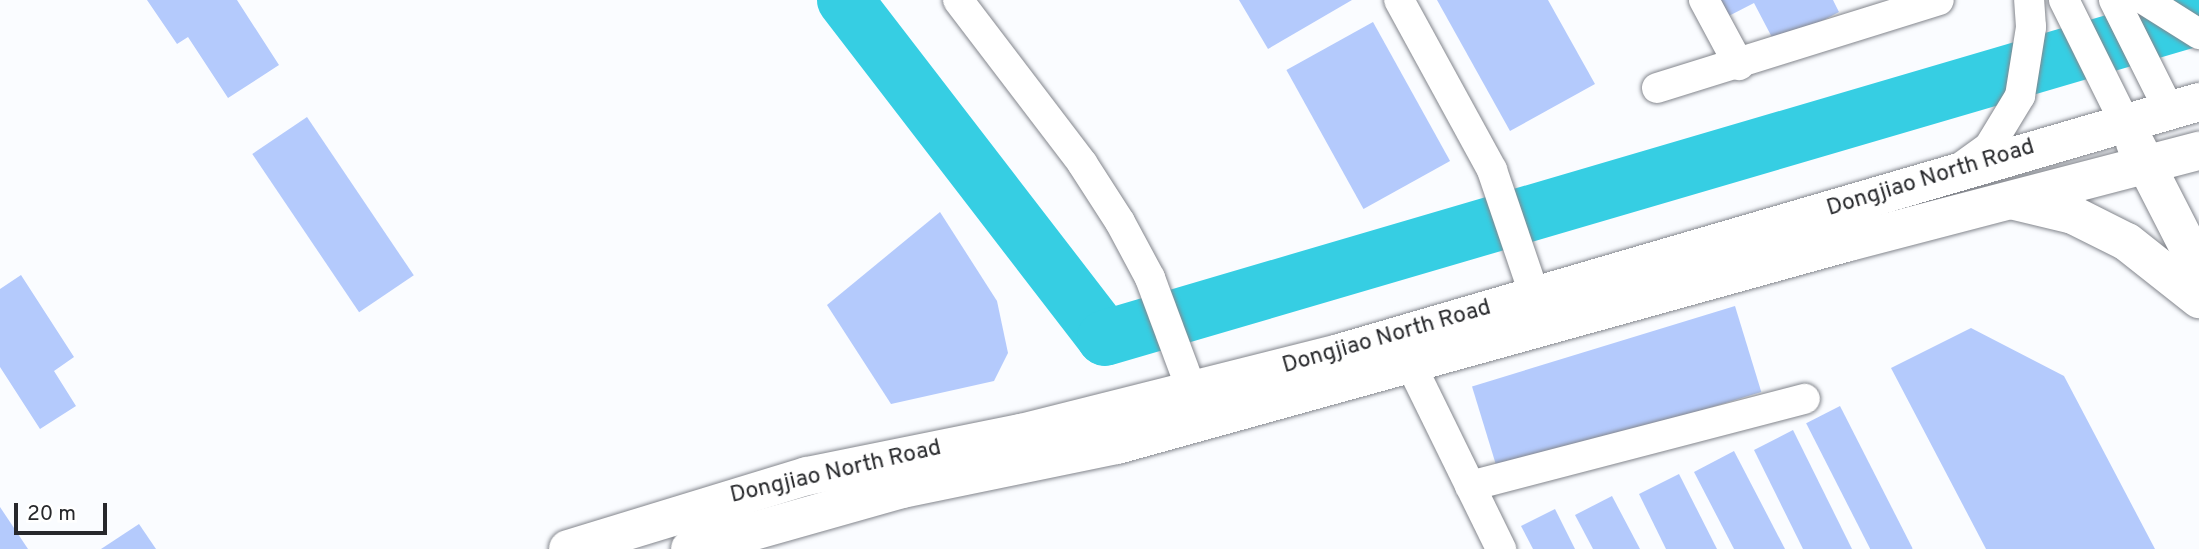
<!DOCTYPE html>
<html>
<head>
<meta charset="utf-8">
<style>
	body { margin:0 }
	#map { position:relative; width:2199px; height:549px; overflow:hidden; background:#fafcff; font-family:Overpass,sans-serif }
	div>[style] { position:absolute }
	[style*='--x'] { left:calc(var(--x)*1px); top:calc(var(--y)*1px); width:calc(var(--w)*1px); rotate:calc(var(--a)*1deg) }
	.river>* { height:56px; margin:-28px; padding:0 28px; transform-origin:28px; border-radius:28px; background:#36cee3 }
	.building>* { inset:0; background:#b4cafc; transform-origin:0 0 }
	.roads { filter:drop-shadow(0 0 2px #83868d) drop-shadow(0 0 2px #83868d) }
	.minor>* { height:30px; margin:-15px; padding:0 15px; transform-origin:15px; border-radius:15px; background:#fff }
	.major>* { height:38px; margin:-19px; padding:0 19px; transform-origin:19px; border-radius:19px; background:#fff }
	span { translate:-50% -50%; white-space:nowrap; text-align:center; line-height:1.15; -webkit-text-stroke:5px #fff; paint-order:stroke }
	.street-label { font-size:23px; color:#27282b }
	.scale { position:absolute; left:14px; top:503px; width:93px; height:32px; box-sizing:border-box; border:4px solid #27282b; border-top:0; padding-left:9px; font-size:21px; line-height:24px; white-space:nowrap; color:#27282b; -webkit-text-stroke:5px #fff; paint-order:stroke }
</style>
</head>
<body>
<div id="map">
	<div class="river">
		<i style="--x:845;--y:0;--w:426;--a:52.4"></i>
		<i style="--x:1105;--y:338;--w:1140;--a:-16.35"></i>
	</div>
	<div class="building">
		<i style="clip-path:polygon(147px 0,237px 0,279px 65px,228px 98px,188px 37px,177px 44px)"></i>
		<i style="clip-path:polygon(1239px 0,1352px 0,1268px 49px)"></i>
		<i style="clip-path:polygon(1437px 0,1548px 0,1595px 84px,1510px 131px)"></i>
		<i style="clip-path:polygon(1709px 0,1833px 0,1839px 12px,1776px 45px,1754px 3px,1719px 21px)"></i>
		<i style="left:1373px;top:22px;width:159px;height:99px;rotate:61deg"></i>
		<i style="left:307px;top:117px;width:191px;height:66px;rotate:56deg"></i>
		<i style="clip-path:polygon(940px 212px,997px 301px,1008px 353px,994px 381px,891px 404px,827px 305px)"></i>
		<i style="clip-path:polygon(21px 275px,74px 357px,54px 371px,76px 406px,40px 429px,0 367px,0 289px)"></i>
		<i style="left:1735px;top:306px;width:90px;height:275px;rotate:73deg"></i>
		<i style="clip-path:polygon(1971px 328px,2064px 376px,2155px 549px,1986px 549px,1891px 368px)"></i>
		<i style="left:1840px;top:406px;width:160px;height:38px;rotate:63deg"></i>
		<i style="clip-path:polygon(1793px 430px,1852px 549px,1803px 549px,1754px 450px)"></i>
		<i style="clip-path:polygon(1734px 451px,1785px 549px,1734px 549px,1694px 472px)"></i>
		<i style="clip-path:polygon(1679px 474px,1717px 549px,1666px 549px,1639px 494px)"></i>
		<i style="clip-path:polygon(1612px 496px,1640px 549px,1593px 549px,1575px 515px)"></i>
		<i style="clip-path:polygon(0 507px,28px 549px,0 549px)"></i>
		<i style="clip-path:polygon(1555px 509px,1575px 549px,1533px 549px,1521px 526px)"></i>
		<i style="clip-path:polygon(139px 524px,156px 549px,101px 549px)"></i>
	</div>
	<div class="roads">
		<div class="minor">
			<i style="--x:958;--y:0;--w:205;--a:52.7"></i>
			<i style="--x:1082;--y:163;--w:70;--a:57.2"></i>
			<i style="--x:1120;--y:222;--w:64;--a:61.8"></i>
			<i style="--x:1150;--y:278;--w:121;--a:69.6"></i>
			<i style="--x:1399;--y:0;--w:194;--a:61.3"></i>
			<i style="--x:1492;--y:170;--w:152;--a:71.2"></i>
			<i style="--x:1704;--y:0;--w:74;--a:61.7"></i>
			<i style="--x:2064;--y:0;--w:137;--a:63.6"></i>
			<i style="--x:2114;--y:0;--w:123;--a:63.4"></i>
			<i style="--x:2145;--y:0;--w:64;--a:32.2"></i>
			<i style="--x:1657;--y:88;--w:295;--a:-17.3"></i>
			<i style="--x:1960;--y:168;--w:36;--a:-36"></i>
			<i style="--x:1989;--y:147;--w:60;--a:-58.7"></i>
			<i style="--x:2020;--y:96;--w:70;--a:-80.9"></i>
			<i style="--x:2031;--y:27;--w:27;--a:-94"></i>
			<i style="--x:1411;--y:365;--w:205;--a:63.9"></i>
			<i style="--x:1470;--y:486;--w:346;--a:-14.6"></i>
		</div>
		<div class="major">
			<i style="--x:2135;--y:143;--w:140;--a:62.9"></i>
			<i style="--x:2015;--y:201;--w:60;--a:13.6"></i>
			<i style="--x:2073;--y:215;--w:60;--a:26.6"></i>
			<i style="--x:2127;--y:242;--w:92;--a:38.4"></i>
			<i style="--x:568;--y:549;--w:250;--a:-17"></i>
			<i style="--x:807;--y:476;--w:218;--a:-11.4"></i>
			<i style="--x:1021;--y:433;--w:328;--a:-14.1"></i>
			<i style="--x:1339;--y:353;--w:896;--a:-16.27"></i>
			<i style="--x:690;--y:549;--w:220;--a:-15.8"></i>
			<i style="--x:902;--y:489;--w:219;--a:-11.6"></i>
			<i style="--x:1117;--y:445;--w:760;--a:-15.5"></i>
			<i style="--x:1849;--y:242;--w:362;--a:-14.6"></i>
		</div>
	</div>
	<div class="street-label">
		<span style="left:1931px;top:179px;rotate:-17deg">Dongjiao North Road</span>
		<span style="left:1387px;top:338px;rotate:-16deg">Dongjiao North Road</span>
		<span style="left:836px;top:473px;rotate:-13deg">Dongjiao North Road</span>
	</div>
	<div class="scale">20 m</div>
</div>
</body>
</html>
